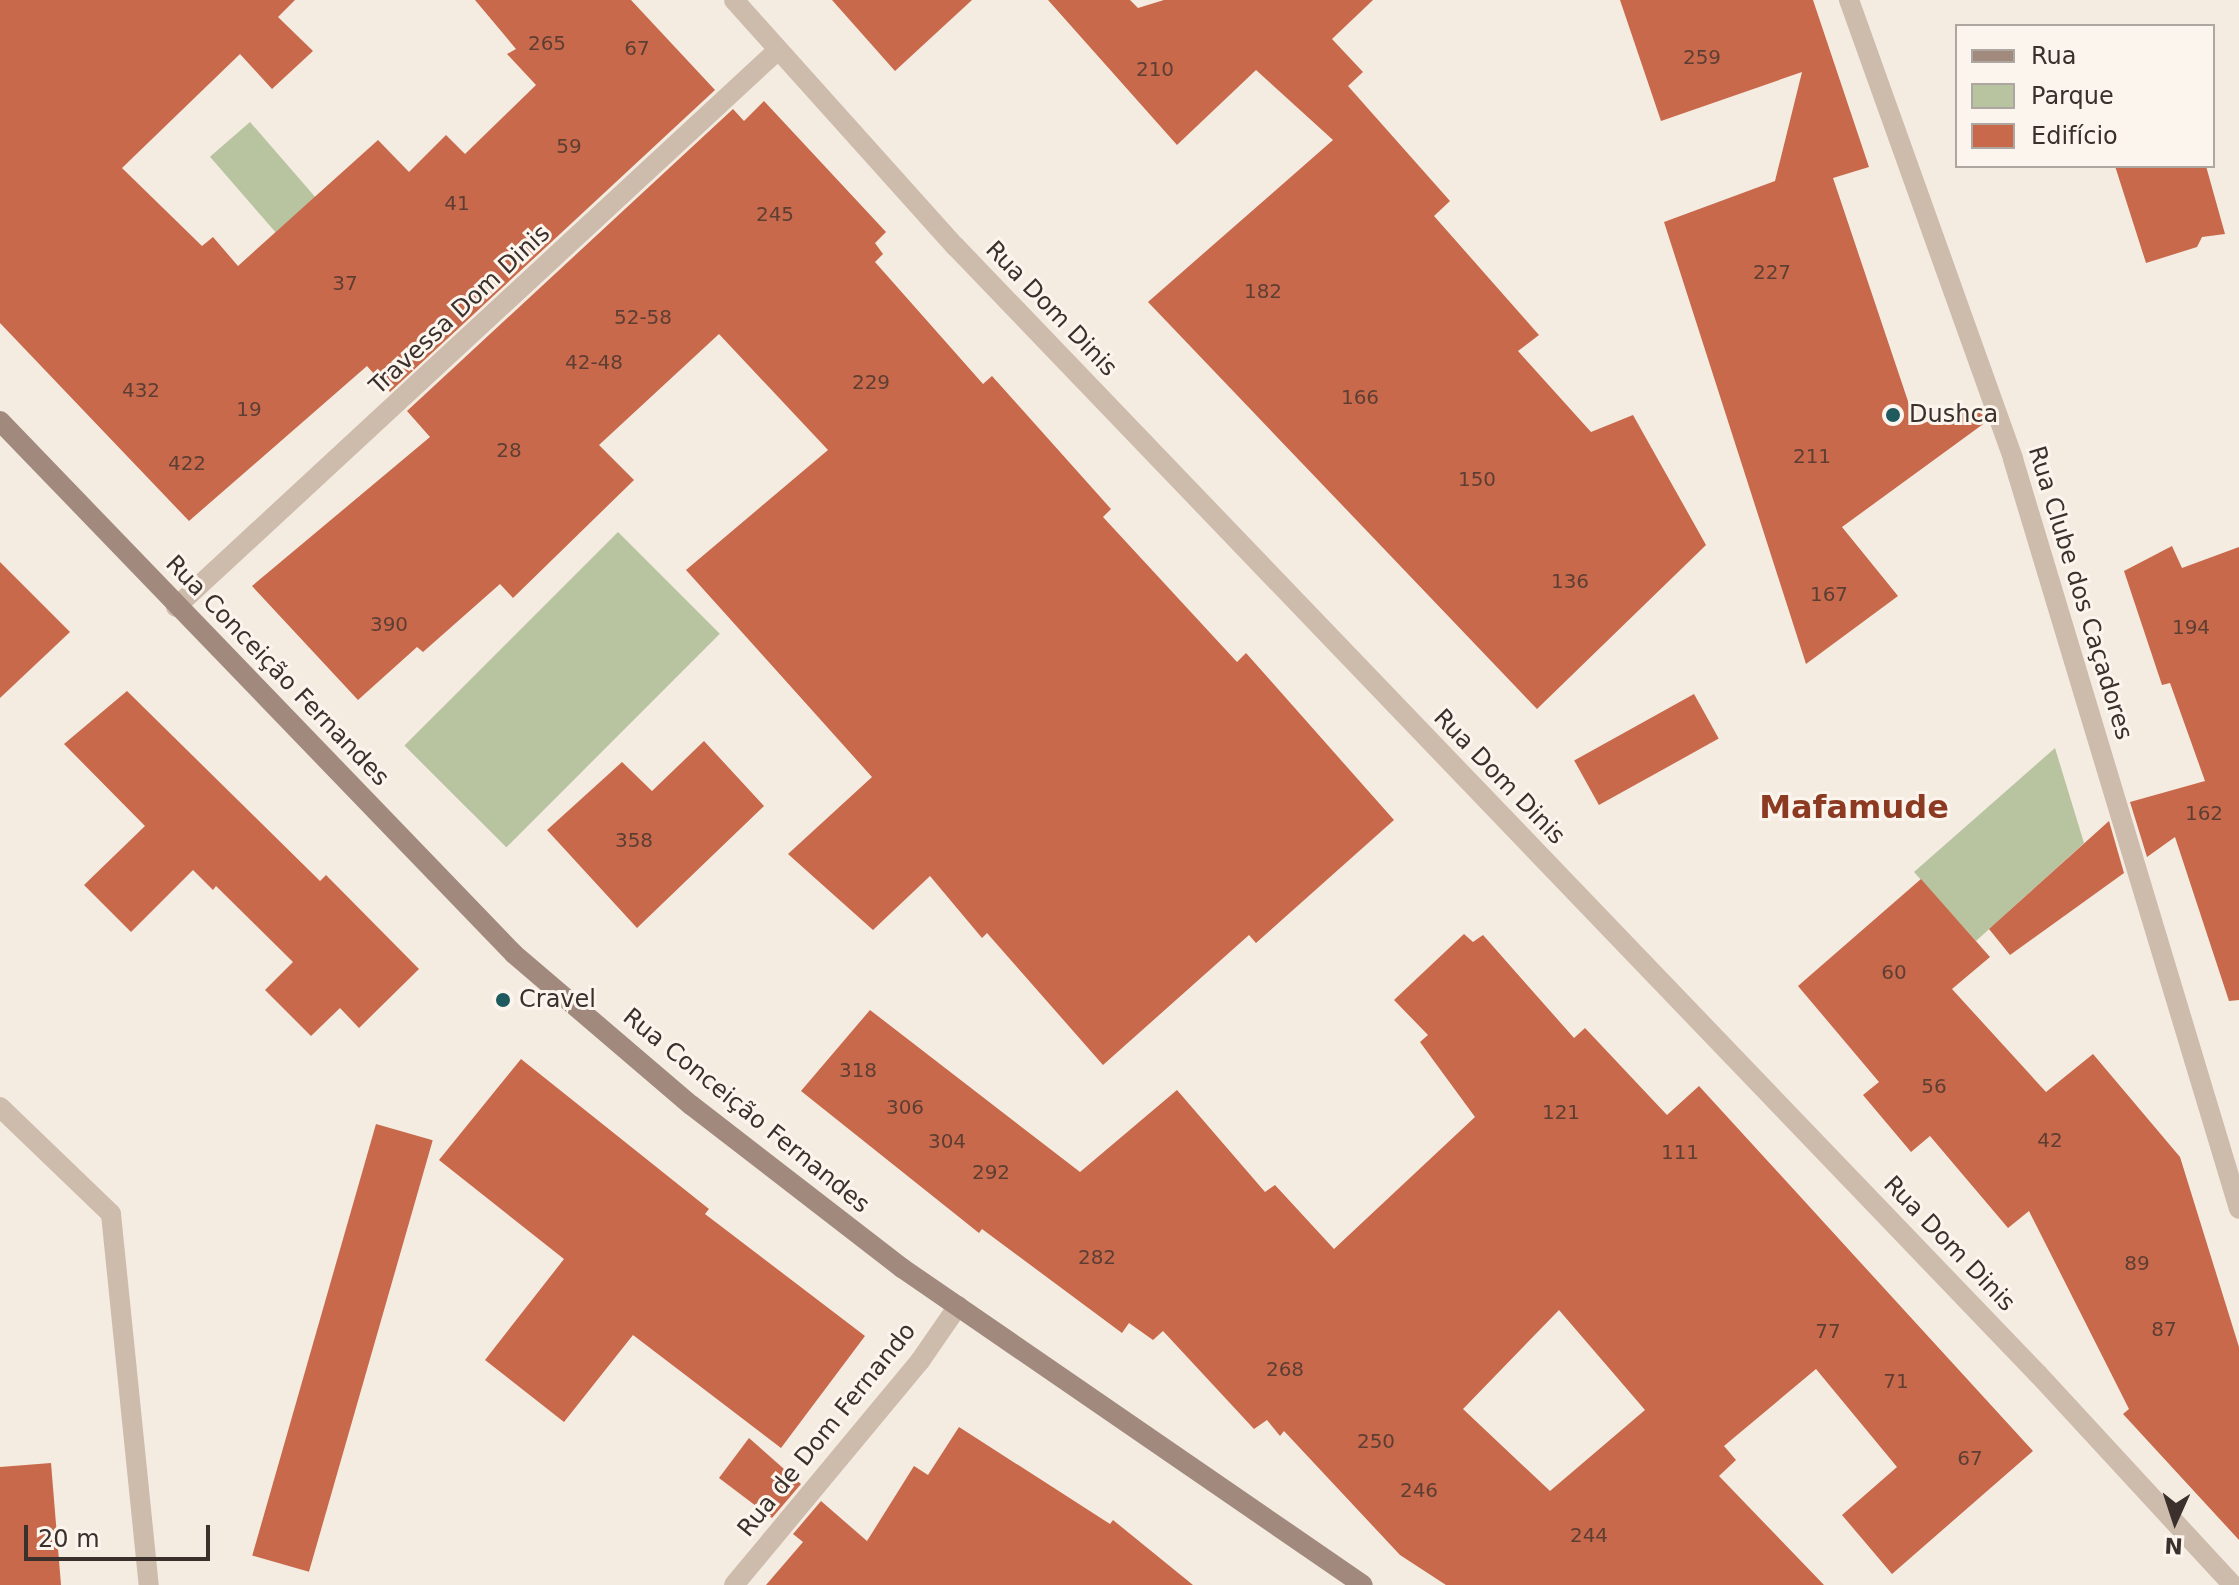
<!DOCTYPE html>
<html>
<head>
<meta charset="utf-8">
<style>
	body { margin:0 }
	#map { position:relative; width:2239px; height:1585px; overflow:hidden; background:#f4ebe1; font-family:"DejaVu Sans",sans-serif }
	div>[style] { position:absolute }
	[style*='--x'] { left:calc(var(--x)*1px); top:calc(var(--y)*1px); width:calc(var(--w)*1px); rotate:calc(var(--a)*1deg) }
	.green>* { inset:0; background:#b8c4a0; transform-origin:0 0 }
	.building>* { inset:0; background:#c8694b; transform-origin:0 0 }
	.minor>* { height:20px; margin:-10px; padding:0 10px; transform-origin:10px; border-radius:10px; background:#cdbbac }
	.secondary>* { height:20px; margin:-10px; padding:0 10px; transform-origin:10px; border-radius:10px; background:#a18a7d }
	.dots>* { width:22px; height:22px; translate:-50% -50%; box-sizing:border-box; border:4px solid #fbf5ee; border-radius:50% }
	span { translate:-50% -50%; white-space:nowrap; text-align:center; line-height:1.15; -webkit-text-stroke:6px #fbf5ee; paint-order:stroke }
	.number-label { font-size:20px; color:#5e3e33 }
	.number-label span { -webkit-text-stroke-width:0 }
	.street-label { font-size:24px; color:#3b302b }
	.poi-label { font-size:24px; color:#3b302b }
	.left { translate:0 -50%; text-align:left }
	.district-label { font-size:32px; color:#8c3b22; font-weight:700 }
	.legend { position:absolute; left:1955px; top:24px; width:260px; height:144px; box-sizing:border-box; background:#fbf5ee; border:2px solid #aea6a0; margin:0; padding:10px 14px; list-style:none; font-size:24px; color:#3b302b }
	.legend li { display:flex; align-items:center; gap:16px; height:40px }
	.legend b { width:40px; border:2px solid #aea6a0 }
	.north { position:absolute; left:2135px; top:1481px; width:80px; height:80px; -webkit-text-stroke:6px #fbf5ee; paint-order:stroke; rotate:183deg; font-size:22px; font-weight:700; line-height:32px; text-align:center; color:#3b302b }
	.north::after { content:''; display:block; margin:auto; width:28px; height:36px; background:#3b302b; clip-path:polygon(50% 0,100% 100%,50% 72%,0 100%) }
	.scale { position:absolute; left:24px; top:1525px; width:186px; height:36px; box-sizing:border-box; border:4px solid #3b302b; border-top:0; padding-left:10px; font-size:24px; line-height:28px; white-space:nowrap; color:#3b302b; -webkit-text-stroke:6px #fbf5ee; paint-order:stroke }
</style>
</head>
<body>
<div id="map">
	<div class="green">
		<i style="left:250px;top:122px;width:100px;height:53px;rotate:49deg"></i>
		<i style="left:618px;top:532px;width:144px;height:302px;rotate:45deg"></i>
		<i style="clip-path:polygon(2055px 748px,2084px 843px,1976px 941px,1914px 872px)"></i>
	</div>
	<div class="building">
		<i style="clip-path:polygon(0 0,295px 0,278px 17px,313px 51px,272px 89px,240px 54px,122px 168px,202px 246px,213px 237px,238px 266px,378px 140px,409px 172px,446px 135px,465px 154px,536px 85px,507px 54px,516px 49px,475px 0,631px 0,715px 90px,390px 392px,367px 366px,189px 521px,0 323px)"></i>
		<i style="clip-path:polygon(832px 0,972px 0,895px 71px)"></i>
		<i style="clip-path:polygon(1048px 0,1130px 0,1138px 8px,1164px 0,1373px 0,1332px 39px,1363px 72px,1348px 86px,1450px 201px,1434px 216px,1539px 335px,1518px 351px,1591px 432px,1633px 415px,1706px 545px,1537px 709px,1148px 302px,1333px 140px,1256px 70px,1177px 145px)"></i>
		<i style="clip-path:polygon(1620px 0,1813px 0,1869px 167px,1833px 178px,1916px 425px,1981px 407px,1986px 422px,1842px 527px,1898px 596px,1806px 664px,1664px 222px,1775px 181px,1802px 72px,1661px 121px)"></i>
		<i style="clip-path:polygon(764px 101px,886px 232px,875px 243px,883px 254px,875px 262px,983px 384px,992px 376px,1111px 509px,1103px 517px,1237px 662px,1246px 653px,1394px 820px,1256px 943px,1249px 935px,1103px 1065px,987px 933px,982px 938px,930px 876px,873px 930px,788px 854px,872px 777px,686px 570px,828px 450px,719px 334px,599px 445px,634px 480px,513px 598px,500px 584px,423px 652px,417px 647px,358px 700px,252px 586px,430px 437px,407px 411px,733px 109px,744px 121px)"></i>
		<i style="clip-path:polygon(2115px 166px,2206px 166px,2225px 234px,2202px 237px,2197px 247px,2146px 263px)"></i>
		<i style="clip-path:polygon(2172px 546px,2182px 568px,2239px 547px,2239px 1000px,2229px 1001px,2175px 837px,2147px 857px,2130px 802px,2205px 781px,2170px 683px,2162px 685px,2124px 571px)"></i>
		<i style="clip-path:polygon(0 562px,70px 632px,0 698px)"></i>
		<i style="clip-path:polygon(127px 691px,320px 881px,326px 875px,419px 969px,359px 1028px,340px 1008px,311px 1036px,265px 990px,293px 962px,216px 886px,213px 890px,193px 870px,131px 932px,84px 885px,145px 826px,64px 744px)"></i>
		<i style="left:1694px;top:694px;width:51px;height:137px;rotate:61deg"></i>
		<i style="clip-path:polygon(704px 741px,764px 806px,637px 928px,547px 830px,622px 762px,652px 791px)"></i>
		<i style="clip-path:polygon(2109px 821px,2124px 873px,2010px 955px,1989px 929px)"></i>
		<i style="clip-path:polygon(1921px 879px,1990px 957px,1952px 989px,2046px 1092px,2093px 1054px,2180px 1157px,2239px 1347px,2239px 1540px,2123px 1414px,2129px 1409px,2029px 1211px,2008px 1228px,1930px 1136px,1911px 1152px,1863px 1095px,1879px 1082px,1798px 986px)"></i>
		<i style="clip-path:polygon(evenodd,1464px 934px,1473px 942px,1483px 935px,1574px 1038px,1585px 1028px,1667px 1115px,1699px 1086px,2033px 1451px,1892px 1574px,1842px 1515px,1897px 1467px,1816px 1369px,1724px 1446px,1736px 1460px,1719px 1476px,1824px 1585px,1446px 1585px,1400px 1555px,1284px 1431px,1280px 1436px,1267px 1420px,1254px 1429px,1163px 1331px,1153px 1340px,1129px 1323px,1122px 1333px,982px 1229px,979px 1233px,801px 1091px,870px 1010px,1080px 1172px,1177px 1090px,1265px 1192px,1275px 1185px,1334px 1249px,1475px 1117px,1420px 1042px,1428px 1035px,1394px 1000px,1464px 934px,1559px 1310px,1645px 1410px,1550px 1491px,1463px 1409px,1559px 1310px)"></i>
		<i style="clip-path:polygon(521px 1059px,709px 1209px,705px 1214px,865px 1336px,781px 1448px,633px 1335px,564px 1422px,485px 1360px,564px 1259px,439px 1160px)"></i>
		<i style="left:376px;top:1124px;width:59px;height:449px;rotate:16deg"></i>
		<i style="clip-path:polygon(959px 1427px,1110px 1524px,1113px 1520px,1193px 1585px,766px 1585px,803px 1542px,793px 1534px,821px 1501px,867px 1541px,914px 1466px,928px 1475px)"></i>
		<i style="clip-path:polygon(749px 1438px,801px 1484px,772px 1518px,719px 1478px)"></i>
		<i style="clip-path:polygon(51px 1463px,61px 1585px,0 1585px,0 1467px)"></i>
	</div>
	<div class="minor">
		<i style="--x:734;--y:0;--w:331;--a:48.1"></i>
		<i style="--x:955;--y:246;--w:1564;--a:46.17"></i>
		<i style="--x:2038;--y:1374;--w:287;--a:47.3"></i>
		<i style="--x:1849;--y:0;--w:487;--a:70.3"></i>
		<i style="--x:2013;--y:459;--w:783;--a:73.23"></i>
		<i style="--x:176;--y:607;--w:820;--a:-42.78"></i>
		<i style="--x:0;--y:1107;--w:154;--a:43.9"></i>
		<i style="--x:111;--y:1214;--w:373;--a:84.2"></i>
		<i style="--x:734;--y:1585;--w:291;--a:-50.3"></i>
		<i style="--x:920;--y:1361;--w:67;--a:-55.4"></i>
	</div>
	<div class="secondary">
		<i style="--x:0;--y:421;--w:740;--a:46.04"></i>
		<i style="--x:514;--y:954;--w:233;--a:40.5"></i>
		<i style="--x:691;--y:1105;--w:267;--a:37.7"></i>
		<i style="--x:902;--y:1268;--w:559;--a:34.51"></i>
	</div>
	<div class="dots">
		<i style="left:1893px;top:415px;background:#1f5a5e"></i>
		<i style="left:503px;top:1000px;background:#1f5a5e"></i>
	</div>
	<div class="number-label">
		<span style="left:547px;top:43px">265</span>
		<span style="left:637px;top:48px">67</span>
		<span style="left:1702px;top:57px">259</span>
		<span style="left:1155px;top:69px">210</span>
		<span style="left:569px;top:146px">59</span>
		<span style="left:457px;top:203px">41</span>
		<span style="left:775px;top:214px">245</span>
		<span style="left:1772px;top:272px">227</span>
		<span style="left:345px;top:283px">37</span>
		<span style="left:1263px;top:291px">182</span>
		<span style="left:643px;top:317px">52-58</span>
		<span style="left:594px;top:362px">42-48</span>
		<span style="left:871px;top:382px">229</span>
		<span style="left:141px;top:390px">432</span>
		<span style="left:1360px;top:397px">166</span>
		<span style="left:249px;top:409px">19</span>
		<span style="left:509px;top:450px">28</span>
		<span style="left:1812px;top:456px">211</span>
		<span style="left:187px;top:463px">422</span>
		<span style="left:1477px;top:479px">150</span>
		<span style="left:1570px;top:581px">136</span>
		<span style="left:1829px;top:594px">167</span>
		<span style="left:389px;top:624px">390</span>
		<span style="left:2191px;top:627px">194</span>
		<span style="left:2204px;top:813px">162</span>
		<span style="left:634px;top:840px">358</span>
		<span style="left:1894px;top:972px">60</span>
		<span style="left:858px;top:1070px">318</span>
		<span style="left:1934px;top:1086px">56</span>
		<span style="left:905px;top:1107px">306</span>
		<span style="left:1561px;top:1112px">121</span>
		<span style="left:2050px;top:1140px">42</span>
		<span style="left:947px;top:1141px">304</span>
		<span style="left:1680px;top:1152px">111</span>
		<span style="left:991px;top:1172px">292</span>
		<span style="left:1097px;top:1257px">282</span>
		<span style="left:2137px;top:1263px">89</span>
		<span style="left:2164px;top:1329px">87</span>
		<span style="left:1828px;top:1331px">77</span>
		<span style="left:1285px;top:1369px">268</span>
		<span style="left:1896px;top:1381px">71</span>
		<span style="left:1376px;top:1441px">250</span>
		<span style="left:1970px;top:1458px">67</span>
		<span style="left:1419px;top:1490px">246</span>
		<span style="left:1589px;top:1535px">244</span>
	</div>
	<div class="street-label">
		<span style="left:1051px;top:309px;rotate:46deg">Rua Dom Dinis</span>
		<span style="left:460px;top:310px;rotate:-43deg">Travessa Dom Dinis</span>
		<span style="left:2080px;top:593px;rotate:73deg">Rua Clube dos Caçadores</span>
		<span style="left:277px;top:671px;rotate:46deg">Rua Conceição Fernandes</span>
		<span style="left:1499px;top:777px;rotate:46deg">Rua Dom Dinis</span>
		<span style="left:746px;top:1111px;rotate:39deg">Rua Conceição Fernandes</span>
		<span style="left:1949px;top:1244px;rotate:46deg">Rua Dom Dinis</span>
		<span style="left:827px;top:1430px;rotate:-51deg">Rua de Dom Fernando</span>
	</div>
	<div class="poi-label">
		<span class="left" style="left:1909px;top:415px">Dushca</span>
		<span class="left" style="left:519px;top:1000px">Cravel</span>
	</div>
	<div class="district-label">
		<span style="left:1854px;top:807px">Mafamude</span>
	</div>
	<ul class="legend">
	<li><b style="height:10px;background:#a18a7d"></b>Rua</li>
	<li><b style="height:22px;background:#b8c4a0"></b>Parque</li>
	<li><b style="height:22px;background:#c8694b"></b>Edifício</li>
	</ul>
	<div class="north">N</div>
	<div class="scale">20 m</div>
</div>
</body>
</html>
